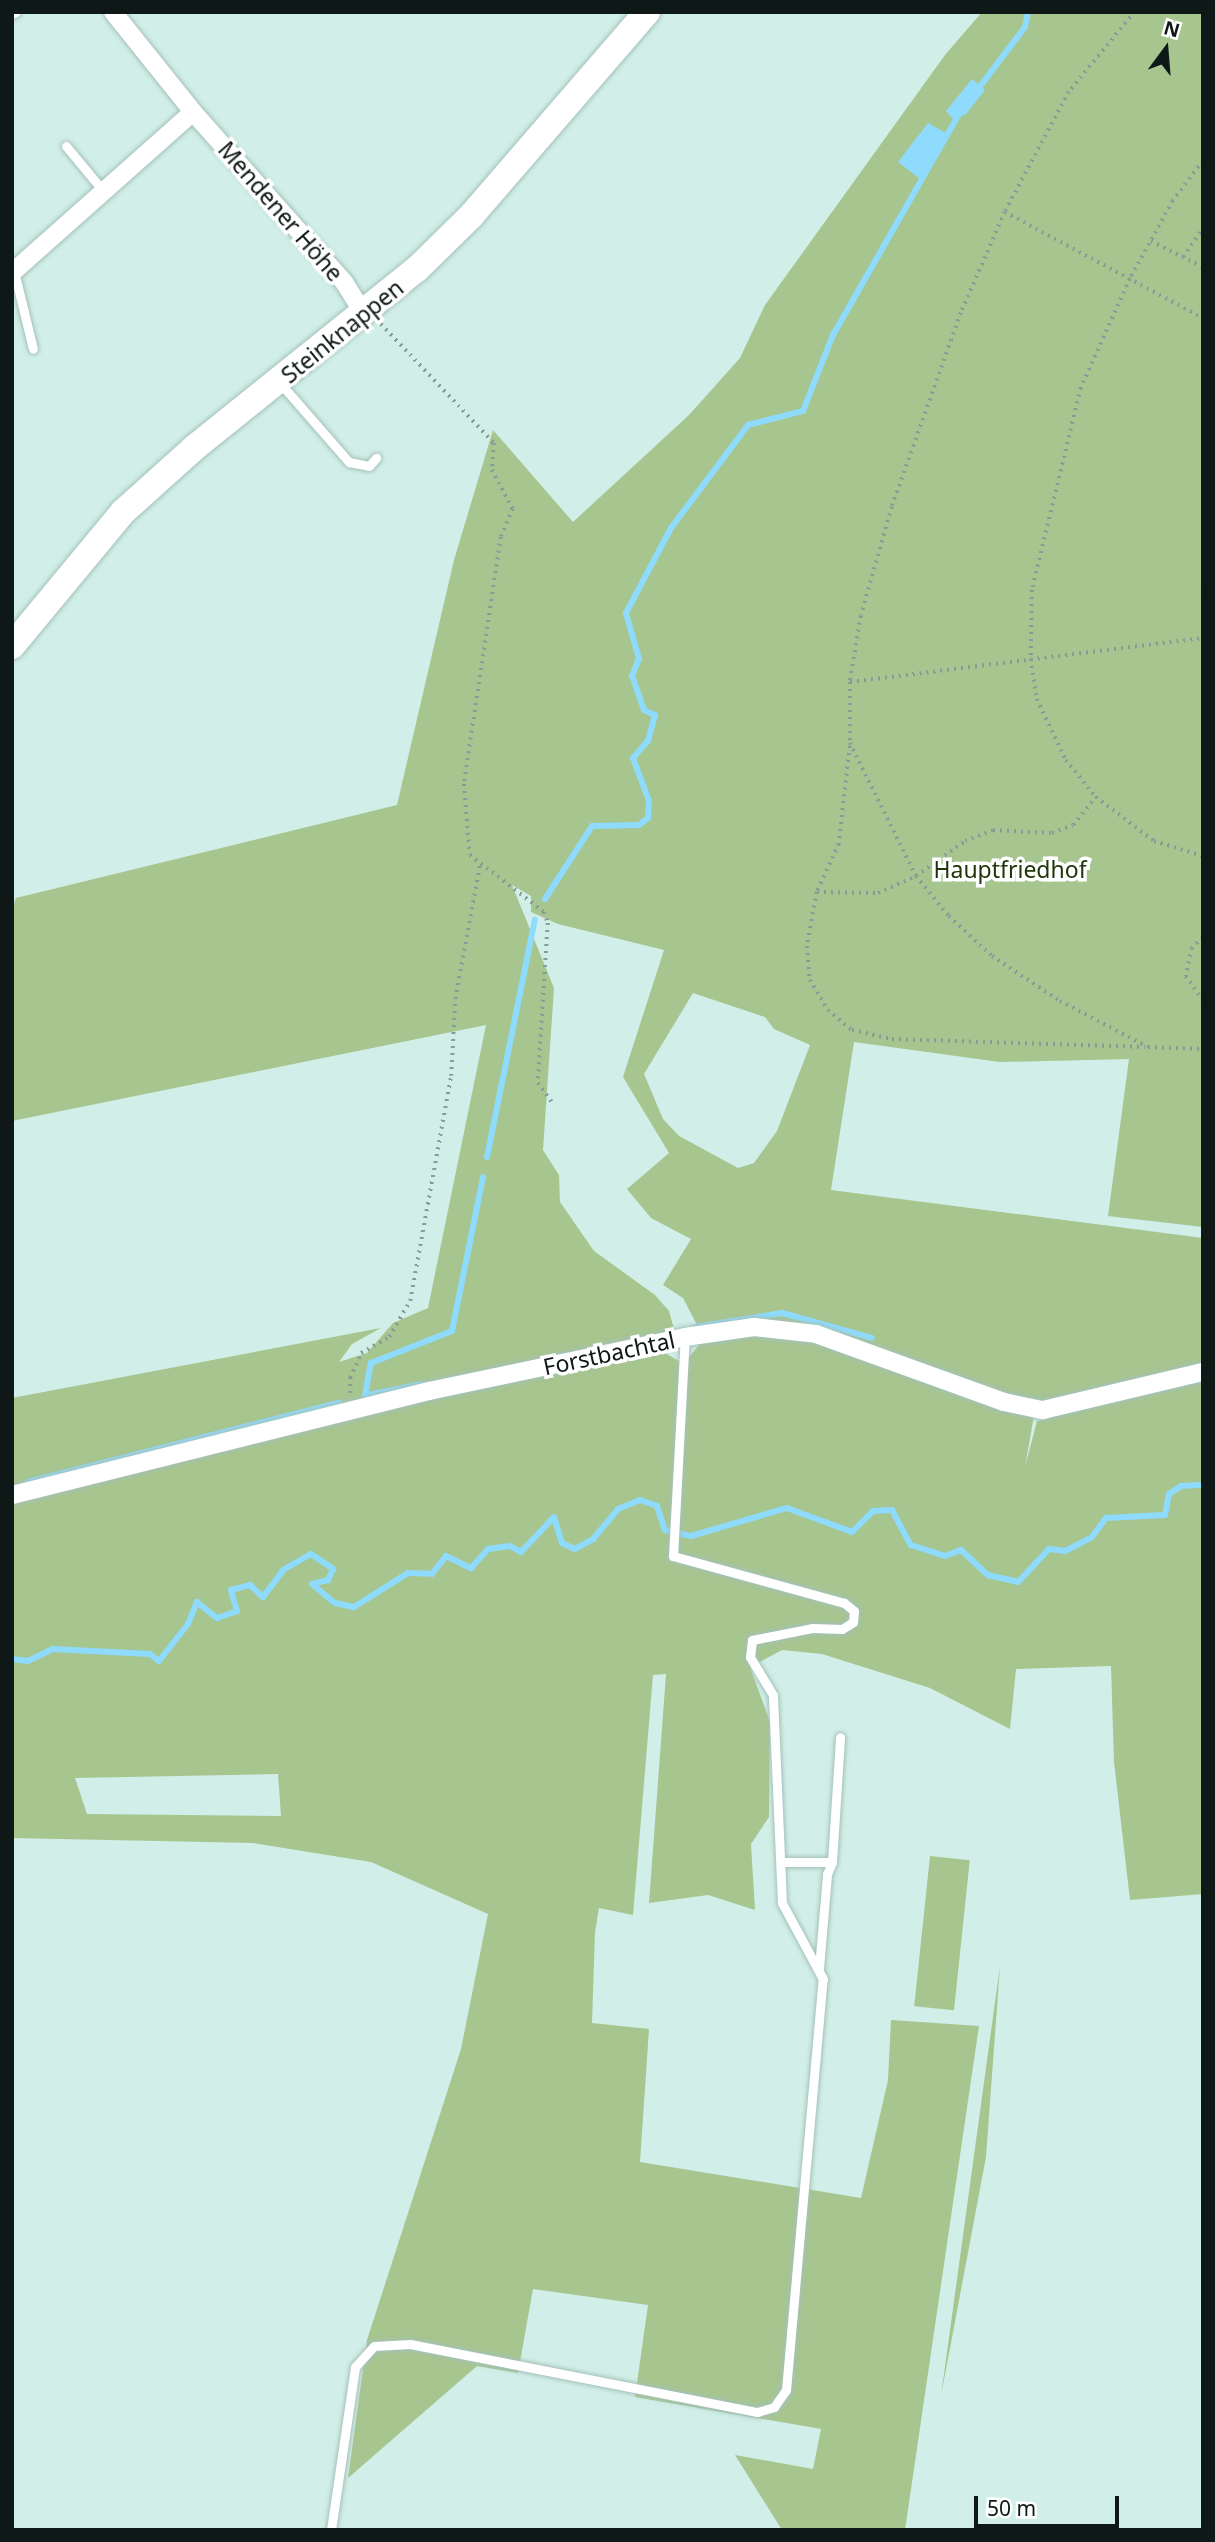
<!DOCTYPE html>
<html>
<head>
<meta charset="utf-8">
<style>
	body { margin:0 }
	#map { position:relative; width:1215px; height:2542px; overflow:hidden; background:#d1efe8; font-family:"Noto Sans",sans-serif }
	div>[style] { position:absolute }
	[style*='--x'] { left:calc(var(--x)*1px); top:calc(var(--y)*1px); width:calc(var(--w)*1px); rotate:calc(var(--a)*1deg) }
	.green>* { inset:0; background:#a7c58f; transform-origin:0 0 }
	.water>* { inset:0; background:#8edbfe }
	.stream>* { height:6px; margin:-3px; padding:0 3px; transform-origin:3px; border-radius:3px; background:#8edbfe }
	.path>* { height:3.5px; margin-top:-1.75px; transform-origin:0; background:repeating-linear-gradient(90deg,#869c97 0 2px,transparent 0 7px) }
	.roads { filter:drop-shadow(0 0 2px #a4c1ba) drop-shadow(0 0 2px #a4c1ba) }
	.lane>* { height:9px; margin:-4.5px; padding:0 4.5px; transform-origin:4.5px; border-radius:4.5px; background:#fff }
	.street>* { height:18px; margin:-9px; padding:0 9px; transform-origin:9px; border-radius:9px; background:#fff }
	.secondary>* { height:26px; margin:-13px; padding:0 13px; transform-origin:13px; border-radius:13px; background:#fff }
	span { translate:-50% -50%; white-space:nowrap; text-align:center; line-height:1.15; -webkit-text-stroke:7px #fff; paint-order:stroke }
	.street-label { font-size:23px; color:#0e1816 }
	.park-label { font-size:23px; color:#203509 }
	.frame { position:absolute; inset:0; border:14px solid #0e1816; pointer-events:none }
	.north { position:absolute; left:1131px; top:14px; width:70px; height:70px; -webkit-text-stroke:5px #fff; paint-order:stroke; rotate:16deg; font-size:19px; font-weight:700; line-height:28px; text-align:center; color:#0e1816 }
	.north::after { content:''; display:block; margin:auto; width:24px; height:32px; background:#0e1816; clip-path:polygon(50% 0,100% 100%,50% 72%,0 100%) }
	.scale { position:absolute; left:974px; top:2496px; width:145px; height:32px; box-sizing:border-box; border:4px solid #0e1816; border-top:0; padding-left:9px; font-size:21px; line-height:24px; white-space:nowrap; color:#0e1816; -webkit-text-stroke:5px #fff; paint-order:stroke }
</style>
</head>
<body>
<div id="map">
	<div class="green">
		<i style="clip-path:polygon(evenodd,982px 12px,1203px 12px,1203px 1227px,1108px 1216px,1129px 1059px,1000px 1062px,854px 1042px,831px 1190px,1203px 1238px,1203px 1363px,1036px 1404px,1025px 1467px,1037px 1421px,1203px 1376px,1203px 1894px,1130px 1900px,1114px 1762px,1111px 1666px,1016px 1669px,1010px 1729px,930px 1688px,822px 1654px,782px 1650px,750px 1667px,770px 1722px,769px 1817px,751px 1844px,755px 1910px,708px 1895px,649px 1903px,666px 1674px,653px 1675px,633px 1915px,599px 1908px,595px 1932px,592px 2023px,649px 2029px,640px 2162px,861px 2198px,888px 2080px,891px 2020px,979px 2026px,905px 2530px,782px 2530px,735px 2455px,813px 2469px,821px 2429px,635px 2397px,648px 2305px,533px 2289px,518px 2373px,477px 2366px,348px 2478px,367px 2340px,461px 2049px,488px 1914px,371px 1862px,253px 1843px,12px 1838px,12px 1398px,381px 1328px,352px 1344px,339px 1362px,367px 1353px,393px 1323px,428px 1308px,486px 1025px,12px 1121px,12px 910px,16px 898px,397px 805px,454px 560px,493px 430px,573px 522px,689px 415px,740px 358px,765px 305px,945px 55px,982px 12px,512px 885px,531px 896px,531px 912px,558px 924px,664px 950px,623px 1077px,669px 1153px,627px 1189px,651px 1218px,691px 1239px,663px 1285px,683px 1298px,698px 1327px,740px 1320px,750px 1335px,701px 1342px,684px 1364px,660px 1350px,674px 1329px,669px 1311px,655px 1295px,594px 1251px,560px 1202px,559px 1175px,543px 1150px,554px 988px,512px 885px,982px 12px,693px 993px,765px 1017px,774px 1029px,810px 1045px,777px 1131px,754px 1163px,738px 1168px,679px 1136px,663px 1119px,644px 1074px,693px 993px,982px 12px,278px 1774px,281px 1816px,87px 1814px,75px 1778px,278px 1774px)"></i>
		<i style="left:930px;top:1856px;width:40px;height:151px;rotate:6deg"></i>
		<i style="clip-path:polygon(1000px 1966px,986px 2157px,941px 2396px)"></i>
	</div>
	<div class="water">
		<i style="clip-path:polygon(972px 79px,985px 90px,966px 114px,954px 120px,946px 111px)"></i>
		<i style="clip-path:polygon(928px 123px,946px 133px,920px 179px,898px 162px)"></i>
	</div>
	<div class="stream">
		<i style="--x:978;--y:89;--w:78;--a:-52.8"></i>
		<i style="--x:1025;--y:27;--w:15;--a:-79"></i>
		<i style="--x:545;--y:899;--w:87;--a:-57.2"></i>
		<i style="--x:592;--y:826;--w:47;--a:-1.2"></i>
		<i style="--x:639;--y:825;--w:11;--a:-38"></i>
		<i style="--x:648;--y:818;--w:17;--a:-87"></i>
		<i style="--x:649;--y:801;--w:46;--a:-110.4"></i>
		<i style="--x:633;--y:758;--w:23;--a:-49"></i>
		<i style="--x:648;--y:741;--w:27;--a:-75"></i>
		<i style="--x:655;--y:715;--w:12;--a:-156"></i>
		<i style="--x:644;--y:710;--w:36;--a:-109"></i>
		<i style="--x:632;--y:676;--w:18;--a:-68"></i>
		<i style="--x:639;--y:659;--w:48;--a:-105.8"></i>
		<i style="--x:626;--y:613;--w:96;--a:-62.1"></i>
		<i style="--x:671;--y:528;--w:129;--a:-53.2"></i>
		<i style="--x:748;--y:425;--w:57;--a:-14.3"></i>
		<i style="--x:803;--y:411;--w:82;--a:-68.5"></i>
		<i style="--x:833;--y:335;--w:254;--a:-60.3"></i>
		<i style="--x:487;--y:1157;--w:242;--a:-78.6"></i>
		<i style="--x:695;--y:1327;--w:88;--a:-9.1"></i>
		<i style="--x:782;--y:1313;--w:93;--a:15.5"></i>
		<i style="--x:368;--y:1395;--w:55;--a:-11.5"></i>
		<i style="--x:365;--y:1396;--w:34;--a:-80"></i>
		<i style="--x:371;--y:1363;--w:87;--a:-21.6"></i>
		<i style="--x:452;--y:1331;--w:157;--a:-78.6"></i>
		<i style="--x:28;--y:1482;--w:321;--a:-14.3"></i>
		<i style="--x:12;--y:1659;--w:16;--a:7"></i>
		<i style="--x:28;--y:1661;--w:28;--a:-26"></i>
		<i style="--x:53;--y:1649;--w:97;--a:3"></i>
		<i style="--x:150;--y:1654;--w:11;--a:38"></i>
		<i style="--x:159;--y:1661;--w:47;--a:-51.9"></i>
		<i style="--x:188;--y:1624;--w:24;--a:-68"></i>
		<i style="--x:197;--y:1602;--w:26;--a:39"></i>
		<i style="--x:217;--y:1618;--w:21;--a:-19"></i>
		<i style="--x:237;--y:1611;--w:22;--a:-106"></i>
		<i style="--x:231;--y:1590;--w:20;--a:-15"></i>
		<i style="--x:250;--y:1585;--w:18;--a:43"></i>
		<i style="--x:263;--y:1597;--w:34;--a:-53"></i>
		<i style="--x:283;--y:1570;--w:32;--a:-30"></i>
		<i style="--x:311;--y:1554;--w:27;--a:34"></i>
		<i style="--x:333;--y:1569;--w:12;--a:114"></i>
		<i style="--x:328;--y:1580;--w:16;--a:166"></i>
		<i style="--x:312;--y:1584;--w:30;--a:40"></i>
		<i style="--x:335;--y:1603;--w:19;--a:12"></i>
		<i style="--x:354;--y:1607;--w:64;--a:-32.2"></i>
		<i style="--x:408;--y:1573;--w:24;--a:2"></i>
		<i style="--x:432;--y:1574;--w:23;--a:-52"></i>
		<i style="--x:446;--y:1556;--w:28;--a:26"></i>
		<i style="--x:471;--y:1568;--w:25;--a:-48"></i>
		<i style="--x:488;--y:1549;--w:22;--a:-8"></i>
		<i style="--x:510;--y:1546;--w:13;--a:29"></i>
		<i style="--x:521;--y:1552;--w:48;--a:-46.7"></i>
		<i style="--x:554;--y:1517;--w:27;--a:73"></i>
		<i style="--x:562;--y:1543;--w:14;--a:25"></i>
		<i style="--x:575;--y:1549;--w:21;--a:-29"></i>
		<i style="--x:593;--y:1539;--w:39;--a:-50"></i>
		<i style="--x:618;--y:1509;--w:24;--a:-22"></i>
		<i style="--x:640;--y:1500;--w:18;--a:19"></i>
		<i style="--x:657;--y:1506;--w:25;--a:72"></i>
		<i style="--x:665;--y:1530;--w:27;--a:13"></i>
		<i style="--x:691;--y:1536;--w:100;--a:-16.3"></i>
		<i style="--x:787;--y:1508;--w:69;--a:20.3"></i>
		<i style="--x:852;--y:1532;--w:30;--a:-45"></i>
		<i style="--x:873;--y:1511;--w:19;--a:-3"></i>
		<i style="--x:892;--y:1510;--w:40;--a:62"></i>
		<i style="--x:911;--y:1545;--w:36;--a:18"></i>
		<i style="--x:945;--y:1556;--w:17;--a:-21"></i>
		<i style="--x:961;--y:1550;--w:37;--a:43"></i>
		<i style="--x:988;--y:1575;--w:31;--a:13"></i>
		<i style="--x:1018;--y:1582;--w:45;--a:-46.8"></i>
		<i style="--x:1049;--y:1549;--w:16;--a:7"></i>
		<i style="--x:1065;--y:1551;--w:30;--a:-27"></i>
		<i style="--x:1092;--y:1537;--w:24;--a:-54"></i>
		<i style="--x:1106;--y:1518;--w:59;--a:-2.9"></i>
		<i style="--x:1165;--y:1515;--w:21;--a:-79"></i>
		<i style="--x:1169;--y:1494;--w:14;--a:-34"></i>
		<i style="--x:1181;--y:1486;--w:22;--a:-3"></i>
	</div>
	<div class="path">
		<i style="--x:1135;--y:12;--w:104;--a:129.5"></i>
		<i style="--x:1069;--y:92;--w:136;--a:118.1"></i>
		<i style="--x:1005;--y:212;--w:110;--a:113.5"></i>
		<i style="--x:961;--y:313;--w:206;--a:109.6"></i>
		<i style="--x:892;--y:507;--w:113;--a:105.9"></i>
		<i style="--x:861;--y:616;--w:67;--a:99.5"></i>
		<i style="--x:850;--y:682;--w:61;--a:90"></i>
		<i style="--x:850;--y:743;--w:148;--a:63.6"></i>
		<i style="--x:916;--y:876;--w:52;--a:50.5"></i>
		<i style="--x:949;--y:916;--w:59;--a:42.9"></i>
		<i style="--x:992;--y:956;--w:82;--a:33.5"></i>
		<i style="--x:1060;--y:1001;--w:99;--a:27.6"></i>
		<i style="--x:1148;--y:1047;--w:55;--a:2.1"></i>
		<i style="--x:1203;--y:161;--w:50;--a:126.9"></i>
		<i style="--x:1173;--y:201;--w:89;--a:118.9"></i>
		<i style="--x:1130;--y:279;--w:120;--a:114.2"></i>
		<i style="--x:1081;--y:388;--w:208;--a:103.6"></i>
		<i style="--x:1032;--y:590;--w:69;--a:90.8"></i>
		<i style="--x:1031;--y:659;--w:40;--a:81.5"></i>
		<i style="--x:1037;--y:699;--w:68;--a:64.6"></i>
		<i style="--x:1066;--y:760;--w:48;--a:51"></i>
		<i style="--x:1096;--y:797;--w:73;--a:37.2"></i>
		<i style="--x:1154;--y:841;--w:51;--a:17"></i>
		<i style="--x:1005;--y:212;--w:225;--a:28.2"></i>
		<i style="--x:1151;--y:241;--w:58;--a:26.6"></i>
		<i style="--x:1183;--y:257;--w:36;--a:-56"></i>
		<i style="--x:381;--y:324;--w:164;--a:46.5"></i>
		<i style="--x:494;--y:443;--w:27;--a:94"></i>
		<i style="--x:492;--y:470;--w:44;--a:61.7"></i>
		<i style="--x:513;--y:509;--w:30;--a:113"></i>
		<i style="--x:501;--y:537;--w:250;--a:98.5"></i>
		<i style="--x:464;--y:784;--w:71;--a:85.2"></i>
		<i style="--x:470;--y:855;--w:93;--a:37.6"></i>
		<i style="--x:544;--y:912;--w:12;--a:70"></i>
		<i style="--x:548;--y:923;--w:160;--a:93.6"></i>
		<i style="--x:538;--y:1083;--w:26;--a:54"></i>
		<i style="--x:1203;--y:587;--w:12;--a:90"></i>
		<i style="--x:850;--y:682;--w:356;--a:-7.1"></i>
		<i style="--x:850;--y:746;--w:99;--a:96.4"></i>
		<i style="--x:839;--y:844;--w:53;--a:114.6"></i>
		<i style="--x:817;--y:892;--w:55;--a:100.5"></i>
		<i style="--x:807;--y:946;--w:34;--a:85"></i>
		<i style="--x:810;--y:980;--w:35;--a:59"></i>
		<i style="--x:828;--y:1010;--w:31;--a:40"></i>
		<i style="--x:852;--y:1030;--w:41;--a:12.7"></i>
		<i style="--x:892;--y:1039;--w:253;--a:1.8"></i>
		<i style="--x:817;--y:892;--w:61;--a:0.9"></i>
		<i style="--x:878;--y:893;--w:42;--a:-24.1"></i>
		<i style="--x:916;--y:876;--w:60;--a:-35.5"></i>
		<i style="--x:965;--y:841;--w:30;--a:-21"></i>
		<i style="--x:993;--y:830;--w:59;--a:2.9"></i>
		<i style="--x:1052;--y:833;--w:22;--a:-21"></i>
		<i style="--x:1073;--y:825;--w:36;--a:-51"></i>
		<i style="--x:1203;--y:938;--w:15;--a:138"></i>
		<i style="--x:1192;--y:948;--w:29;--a:102"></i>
		<i style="--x:1186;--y:976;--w:29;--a:55"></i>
		<i style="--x:350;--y:1393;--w:15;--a:-90"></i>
		<i style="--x:350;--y:1378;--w:27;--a:-66"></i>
		<i style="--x:361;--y:1353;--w:32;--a:-30"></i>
		<i style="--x:389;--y:1337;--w:42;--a:-59.7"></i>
		<i style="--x:410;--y:1301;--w:229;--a:-79.7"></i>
		<i style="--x:451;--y:1076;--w:77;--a:-87"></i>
		<i style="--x:455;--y:999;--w:137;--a:-79.5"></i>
	</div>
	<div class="roads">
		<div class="lane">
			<i style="--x:12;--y:14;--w:4;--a:-27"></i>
			<i style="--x:66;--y:146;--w:60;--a:50.4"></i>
			<i style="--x:14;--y:271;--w:80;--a:76.3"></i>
			<i style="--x:280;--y:383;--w:105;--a:48.9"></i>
			<i style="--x:349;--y:462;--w:20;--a:11"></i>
			<i style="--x:369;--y:466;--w:11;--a:-49"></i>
			<i style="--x:781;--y:1862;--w:51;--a:0"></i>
			<i style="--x:819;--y:1968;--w:94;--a:-85.1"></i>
			<i style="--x:827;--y:1874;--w:13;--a:-67"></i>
			<i style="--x:832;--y:1862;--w:125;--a:-86.3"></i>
			<i style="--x:331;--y:2530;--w:165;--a:-81.6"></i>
			<i style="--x:355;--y:2367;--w:28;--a:-48"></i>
			<i style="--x:374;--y:2346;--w:36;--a:-3"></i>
			<i style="--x:410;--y:2344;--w:354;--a:11.1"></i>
			<i style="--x:757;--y:2412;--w:18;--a:-16"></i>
			<i style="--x:774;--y:2407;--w:21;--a:-55"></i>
			<i style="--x:786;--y:2390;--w:413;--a:-84.9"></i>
			<i style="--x:823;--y:1979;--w:86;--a:-118.3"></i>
			<i style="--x:782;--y:1903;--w:208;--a:-92.5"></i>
			<i style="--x:773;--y:1695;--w:44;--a:-121.2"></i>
			<i style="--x:750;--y:1657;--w:17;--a:-83"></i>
			<i style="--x:752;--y:1640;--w:61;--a:-11.3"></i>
			<i style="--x:812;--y:1628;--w:30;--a:2"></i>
			<i style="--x:842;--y:1629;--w:13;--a:-32"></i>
			<i style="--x:853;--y:1622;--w:11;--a:-85"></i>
			<i style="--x:854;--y:1611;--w:13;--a:-141"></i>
			<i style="--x:844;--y:1603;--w:177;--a:-164.6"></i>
			<i style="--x:673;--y:1556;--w:219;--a:-86.9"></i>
		</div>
		<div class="street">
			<i style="--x:113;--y:12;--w:128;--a:51.3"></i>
			<i style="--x:193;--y:112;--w:227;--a:48.4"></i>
			<i style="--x:344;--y:282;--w:38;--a:58"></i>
			<i style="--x:14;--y:271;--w:239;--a:-41.6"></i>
			<i style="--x:12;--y:1495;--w:430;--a:-14"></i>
			<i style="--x:429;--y:1391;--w:262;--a:-11.9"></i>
			<i style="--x:685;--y:1337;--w:70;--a:-8.2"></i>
			<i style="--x:754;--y:1327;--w:62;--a:6.4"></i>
			<i style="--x:816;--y:1334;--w:200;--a:19.9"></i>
			<i style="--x:1004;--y:1402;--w:40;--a:12"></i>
			<i style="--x:1043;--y:1410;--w:164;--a:-13.4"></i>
		</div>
		<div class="secondary">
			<i style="--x:12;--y:646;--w:174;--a:-50.4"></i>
			<i style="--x:123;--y:512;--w:96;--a:-42"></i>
			<i style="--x:194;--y:448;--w:286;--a:-38.8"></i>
			<i style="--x:417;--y:269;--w:76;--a:-44.5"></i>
			<i style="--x:471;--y:216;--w:269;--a:-49.2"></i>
		</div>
	</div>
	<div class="street-label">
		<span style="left:281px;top:211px;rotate:49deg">Mendener Höhe</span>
		<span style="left:342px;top:331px;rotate:-39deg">Steinknappen</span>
		<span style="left:609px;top:1353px;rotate:-12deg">Forstbachtal</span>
	</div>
	<div class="park-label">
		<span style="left:1010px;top:869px">Hauptfriedhof</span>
	</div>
	<div class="frame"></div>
	<div class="north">N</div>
	<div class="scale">50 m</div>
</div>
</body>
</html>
